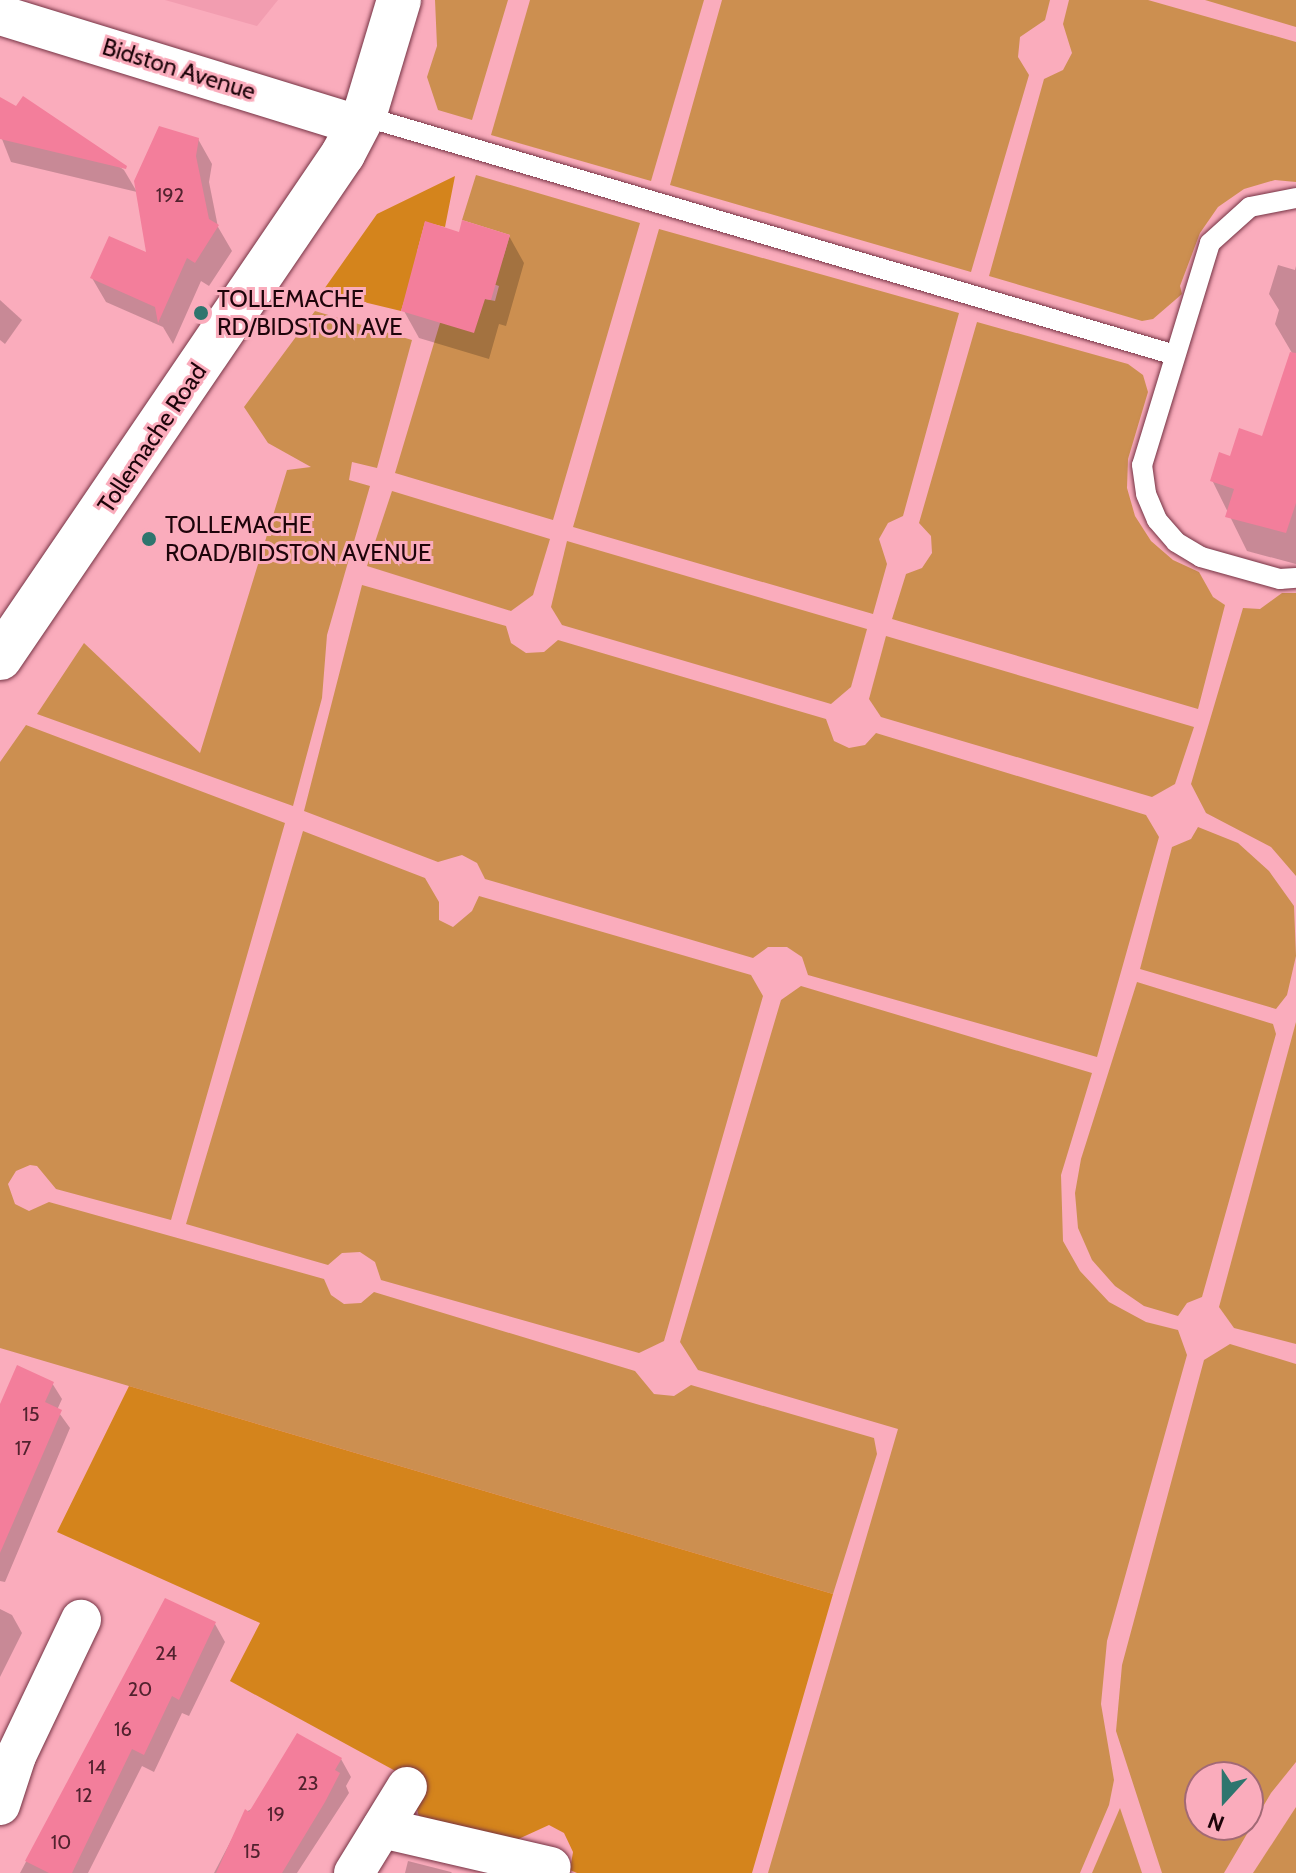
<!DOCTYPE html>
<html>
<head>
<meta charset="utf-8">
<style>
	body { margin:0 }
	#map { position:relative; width:1296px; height:1873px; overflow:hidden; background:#faacbc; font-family:Cabin,sans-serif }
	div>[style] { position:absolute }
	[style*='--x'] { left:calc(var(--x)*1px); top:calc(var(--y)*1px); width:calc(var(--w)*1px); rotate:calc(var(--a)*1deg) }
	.built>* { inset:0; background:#f29db0 }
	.green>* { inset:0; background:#cc8f50 }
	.forest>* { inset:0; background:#d4841c }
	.shadow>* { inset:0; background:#0003 }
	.building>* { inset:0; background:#f37e9b }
	.roads { filter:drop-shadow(0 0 2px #753344) drop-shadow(0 0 2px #753344) }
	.service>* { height:20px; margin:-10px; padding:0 10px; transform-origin:10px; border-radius:10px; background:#fff }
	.minor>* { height:40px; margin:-20px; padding:0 20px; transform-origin:20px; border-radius:20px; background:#fff }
	.tertiary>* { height:44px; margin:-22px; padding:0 22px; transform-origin:22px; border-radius:22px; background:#fff }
	.dots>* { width:22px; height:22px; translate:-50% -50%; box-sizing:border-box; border:4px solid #faacbc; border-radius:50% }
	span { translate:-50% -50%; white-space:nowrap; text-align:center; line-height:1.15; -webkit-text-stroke:6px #faacbc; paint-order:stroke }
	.number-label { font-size:20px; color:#52222e }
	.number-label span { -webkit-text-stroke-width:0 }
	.street-label { font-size:24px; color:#1d040a }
	.poi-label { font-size:24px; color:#1d040a }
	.left { translate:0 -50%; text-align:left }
	.north { position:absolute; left:1184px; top:1761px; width:80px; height:80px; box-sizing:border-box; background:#faacbc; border:2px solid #a26975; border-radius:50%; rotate:201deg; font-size:22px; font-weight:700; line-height:32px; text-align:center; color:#1d040a }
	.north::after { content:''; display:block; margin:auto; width:28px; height:36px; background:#2e756e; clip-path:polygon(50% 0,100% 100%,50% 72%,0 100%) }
</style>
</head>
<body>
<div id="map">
	<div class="built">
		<i style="clip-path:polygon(165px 0,278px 0,257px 26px)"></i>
	</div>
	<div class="green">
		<i style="clip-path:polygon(435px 0,508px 0,472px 120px,438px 110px,427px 77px,437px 46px)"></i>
		<i style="clip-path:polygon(530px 0,704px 0,651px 181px,491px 135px)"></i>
		<i style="clip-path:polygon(722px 0,1050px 0,1045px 20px,1020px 37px,1018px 57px,1029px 75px,971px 272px,670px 185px)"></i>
		<i style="clip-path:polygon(1069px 0,1148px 0,1296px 42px,1296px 182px,1275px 180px,1244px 189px,1218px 207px,1200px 233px,1180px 286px,1182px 294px,1153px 319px,1142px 321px,989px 276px,1044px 79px,1063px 70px,1072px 53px,1063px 24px)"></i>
		<i style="clip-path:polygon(1205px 0,1296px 0,1296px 27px)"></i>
		<i style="clip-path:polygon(476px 175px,640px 223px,553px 520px,395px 473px,440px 323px,485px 299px,495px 301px,499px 286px,484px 281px,492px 255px,503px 258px,510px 235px,462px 220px)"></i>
		<i style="clip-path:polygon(659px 229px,959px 313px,903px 516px,888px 523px,879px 539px,887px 564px,873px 614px,573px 527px)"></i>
		<i style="clip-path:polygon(315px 311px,412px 340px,377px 468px,352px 462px,349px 480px,370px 486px,327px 635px,322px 698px,293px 806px,37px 714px,84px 643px,200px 753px,287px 470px,311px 467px,268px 443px,244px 407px)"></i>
		<i style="clip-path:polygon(977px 322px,1128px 364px,1143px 375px,1148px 392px,1128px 459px,1127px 488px,1135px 516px,1151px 541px,1173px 560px,1199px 572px,1213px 597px,1225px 605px,1198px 709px,892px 619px,906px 574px,922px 568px,932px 553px,931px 536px,919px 523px)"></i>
		<i style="clip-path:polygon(392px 491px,550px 539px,533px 595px,511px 611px,367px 566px)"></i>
		<i style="clip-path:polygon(567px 541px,867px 629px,851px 687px,831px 704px,562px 625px,551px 607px)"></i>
		<i style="clip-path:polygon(362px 585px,506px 626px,511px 643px,526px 653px,544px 652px,558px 640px,826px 719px,834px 741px,849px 748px,865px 745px,876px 733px,1146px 815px,1159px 837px,1097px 1057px,808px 975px,802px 957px,787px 947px,768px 947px,753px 958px,485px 879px,477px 863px,462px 855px,438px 862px,304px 811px)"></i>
		<i style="clip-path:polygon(1282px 593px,1296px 593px,1296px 876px,1271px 847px,1206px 813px,1191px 784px,1243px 608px,1260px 609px)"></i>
		<i style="clip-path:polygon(886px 636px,1194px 727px,1175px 784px,1152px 797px,881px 717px,869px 699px)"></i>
		<i style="clip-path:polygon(26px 725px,285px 823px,171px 1220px,56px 1189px,37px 1166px,30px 1165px,16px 1171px,8px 1184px,15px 1204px,29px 1211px,49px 1202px,324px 1279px,331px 1295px,344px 1304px,361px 1303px,374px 1292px,635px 1371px,654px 1394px,674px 1396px,691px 1385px,874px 1438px,877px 1454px,833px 1594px,0 1348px,0 762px)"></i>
		<i style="clip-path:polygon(1198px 827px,1238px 843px,1269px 871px,1294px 906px,1296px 956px,1287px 995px,1276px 1009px,1140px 969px,1172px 847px,1191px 839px)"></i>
		<i style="clip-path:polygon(303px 831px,425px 878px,439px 902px,439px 920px,453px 927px,472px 911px,479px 896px,751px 975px,763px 996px,664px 1341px,639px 1353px,381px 1280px,375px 1262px,360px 1252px,342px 1253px,328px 1265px,186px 1224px)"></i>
		<i style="clip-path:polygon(1137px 982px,1273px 1024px,1276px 1034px,1202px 1297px,1187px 1303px,1178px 1316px,1144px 1306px,1115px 1286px,1092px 1260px,1078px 1228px,1075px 1193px,1081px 1159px)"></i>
		<i style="clip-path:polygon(801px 986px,1092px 1073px,1061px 1175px,1063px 1241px,1080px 1271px,1109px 1302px,1146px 1322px,1178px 1330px,1187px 1355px,1107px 1641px,1101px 1704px,1114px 1780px,1109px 1805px,1080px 1873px,768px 1873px,898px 1429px,698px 1370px,680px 1342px,781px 1000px)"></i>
		<i style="clip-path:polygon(1296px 1022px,1296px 1344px,1234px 1328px,1219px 1307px)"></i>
		<i style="clip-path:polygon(evenodd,1230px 1344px,1296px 1364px,1296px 1762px,1271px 1793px,1224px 1873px,1162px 1873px,1116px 1731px,1122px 1665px,1204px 1360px,1230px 1344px,1200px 1777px,1248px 1777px,1248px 1825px,1200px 1825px,1200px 1777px)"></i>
		<i style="clip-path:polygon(1296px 1807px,1296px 1873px,1253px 1873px)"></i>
		<i style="clip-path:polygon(1120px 1808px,1142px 1873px,1092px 1873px)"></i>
	</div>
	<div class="forest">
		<i style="clip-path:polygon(455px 176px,445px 227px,425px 222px,417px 252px,428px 256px,410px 283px,401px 311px,322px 292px,377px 214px)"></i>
		<i style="clip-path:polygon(129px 1386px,833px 1594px,752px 1873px,577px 1873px,570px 1870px,573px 1852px,564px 1833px,549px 1825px,505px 1845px,431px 1831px,418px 1814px,412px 1780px,230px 1681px,260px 1623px,57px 1532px)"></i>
	</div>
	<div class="shadow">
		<i style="clip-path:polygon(24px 98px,124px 170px,137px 192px,11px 162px,0 134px)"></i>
		<i style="clip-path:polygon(198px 139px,212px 164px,209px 182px,218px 227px,232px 251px,209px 286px,201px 281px,173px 344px,163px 327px,106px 302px,92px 278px,149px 256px)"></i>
		<i style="clip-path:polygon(460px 234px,509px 236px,524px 263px,506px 326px,499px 324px,489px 359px,419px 338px,404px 311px)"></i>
		<i style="clip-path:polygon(1278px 265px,1295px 270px,1296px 266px,1296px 564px,1247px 551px,1212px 480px,1231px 459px,1264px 438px,1292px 353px,1275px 324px,1279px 310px,1269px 294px)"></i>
		<i style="clip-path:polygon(0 300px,22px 320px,5px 344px,0 340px)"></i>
		<i style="clip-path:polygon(52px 1383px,62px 1399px,57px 1410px,70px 1428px,5px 1582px,0 1581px,0 1422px)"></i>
		<i style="clip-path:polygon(166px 1600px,215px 1624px,225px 1642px,189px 1716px,182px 1713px,154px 1772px,142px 1766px,88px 1873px,20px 1873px)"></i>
		<i style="clip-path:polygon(0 1609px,12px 1615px,22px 1633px,0 1677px)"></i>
		<i style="clip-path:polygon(341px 1759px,351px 1777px,346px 1786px,349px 1793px,297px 1873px,214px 1873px,246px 1812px)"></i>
		<i style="clip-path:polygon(408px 1861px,451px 1872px,452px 1873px,405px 1873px)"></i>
	</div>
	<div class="building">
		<i style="clip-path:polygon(23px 96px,127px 166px,126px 169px,0 139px,0 97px,16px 106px)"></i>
		<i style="clip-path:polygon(159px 126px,199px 138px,196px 156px,209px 219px,219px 225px,195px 263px,187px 258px,158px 323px,155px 307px,90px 278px,109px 236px,146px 252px,134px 181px)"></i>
		<i style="clip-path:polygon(462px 220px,510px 235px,491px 300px,485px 299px,474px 333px,401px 311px,425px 221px,459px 232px)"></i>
		<i style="clip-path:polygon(1290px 352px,1296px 353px,1296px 503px,1286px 533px,1225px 517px,1234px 489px,1210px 481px,1219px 452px,1230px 456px,1239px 428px,1262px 436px)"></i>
		<i style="clip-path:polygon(17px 1365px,54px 1382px,45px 1402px,62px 1410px,0 1553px,0 1404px)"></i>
		<i style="clip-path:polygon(165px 1598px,216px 1622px,179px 1700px,172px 1696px,144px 1755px,132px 1749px,72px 1873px,49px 1873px,25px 1861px)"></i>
		<i style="clip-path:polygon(297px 1733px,342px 1758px,335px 1770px,340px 1773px,325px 1802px,282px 1873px,216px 1873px,245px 1809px,249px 1812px)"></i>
	</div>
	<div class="roads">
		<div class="service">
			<i style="--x:363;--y:116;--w:846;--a:16.4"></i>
			<i style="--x:1296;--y:198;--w:47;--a:168.9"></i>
			<i style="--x:1250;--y:207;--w:54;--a:138"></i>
			<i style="--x:1210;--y:243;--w:232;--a:107"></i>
			<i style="--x:1142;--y:465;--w:29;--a:82"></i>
			<i style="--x:1146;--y:494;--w:28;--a:67"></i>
			<i style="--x:1157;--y:520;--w:29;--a:49"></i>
			<i style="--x:1176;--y:542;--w:29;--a:31"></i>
			<i style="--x:1201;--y:557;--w:82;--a:15.6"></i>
			<i style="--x:1280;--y:579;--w:16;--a:-4"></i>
		</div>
		<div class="minor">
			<i style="--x:0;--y:15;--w:375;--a:17.1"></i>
			<i style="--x:0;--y:1805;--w:52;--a:-71.9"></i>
			<i style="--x:16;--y:1756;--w:151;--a:-64.5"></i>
			<i style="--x:382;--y:1828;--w:173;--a:13"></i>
			<i style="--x:354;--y:1873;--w:101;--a:-58.4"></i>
		</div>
		<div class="tertiary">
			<i style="--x:0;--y:658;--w:610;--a:-55.76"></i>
			<i style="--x:343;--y:154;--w:50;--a:-62.4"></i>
			<i style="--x:366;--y:110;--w:115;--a:-73.3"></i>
		</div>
	</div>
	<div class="dots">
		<i style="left:201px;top:313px;background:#2e756e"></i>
		<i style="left:149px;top:539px;background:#2e756e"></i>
	</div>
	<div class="number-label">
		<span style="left:170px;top:195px">192</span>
		<span style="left:31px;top:1414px">15</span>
		<span style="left:23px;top:1448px">17</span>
		<span style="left:166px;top:1653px">24</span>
		<span style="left:140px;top:1689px">20</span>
		<span style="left:123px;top:1729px">16</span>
		<span style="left:97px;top:1767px">14</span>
		<span style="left:308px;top:1783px">23</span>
		<span style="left:84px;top:1795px">12</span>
		<span style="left:276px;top:1814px">19</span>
		<span style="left:61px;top:1842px">10</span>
		<span style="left:252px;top:1851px">15</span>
	</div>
	<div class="street-label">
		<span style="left:179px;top:69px;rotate:17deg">Bidston Avenue</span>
		<span style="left:152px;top:438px;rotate:-56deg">Tollemache Road</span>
	</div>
	<div class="poi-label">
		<span class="left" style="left:217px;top:313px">TOLLEMACHE<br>RD/BIDSTON AVE</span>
		<span class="left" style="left:165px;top:539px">TOLLEMACHE<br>ROAD/BIDSTON AVENUE</span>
	</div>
	<div class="north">N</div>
</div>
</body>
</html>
